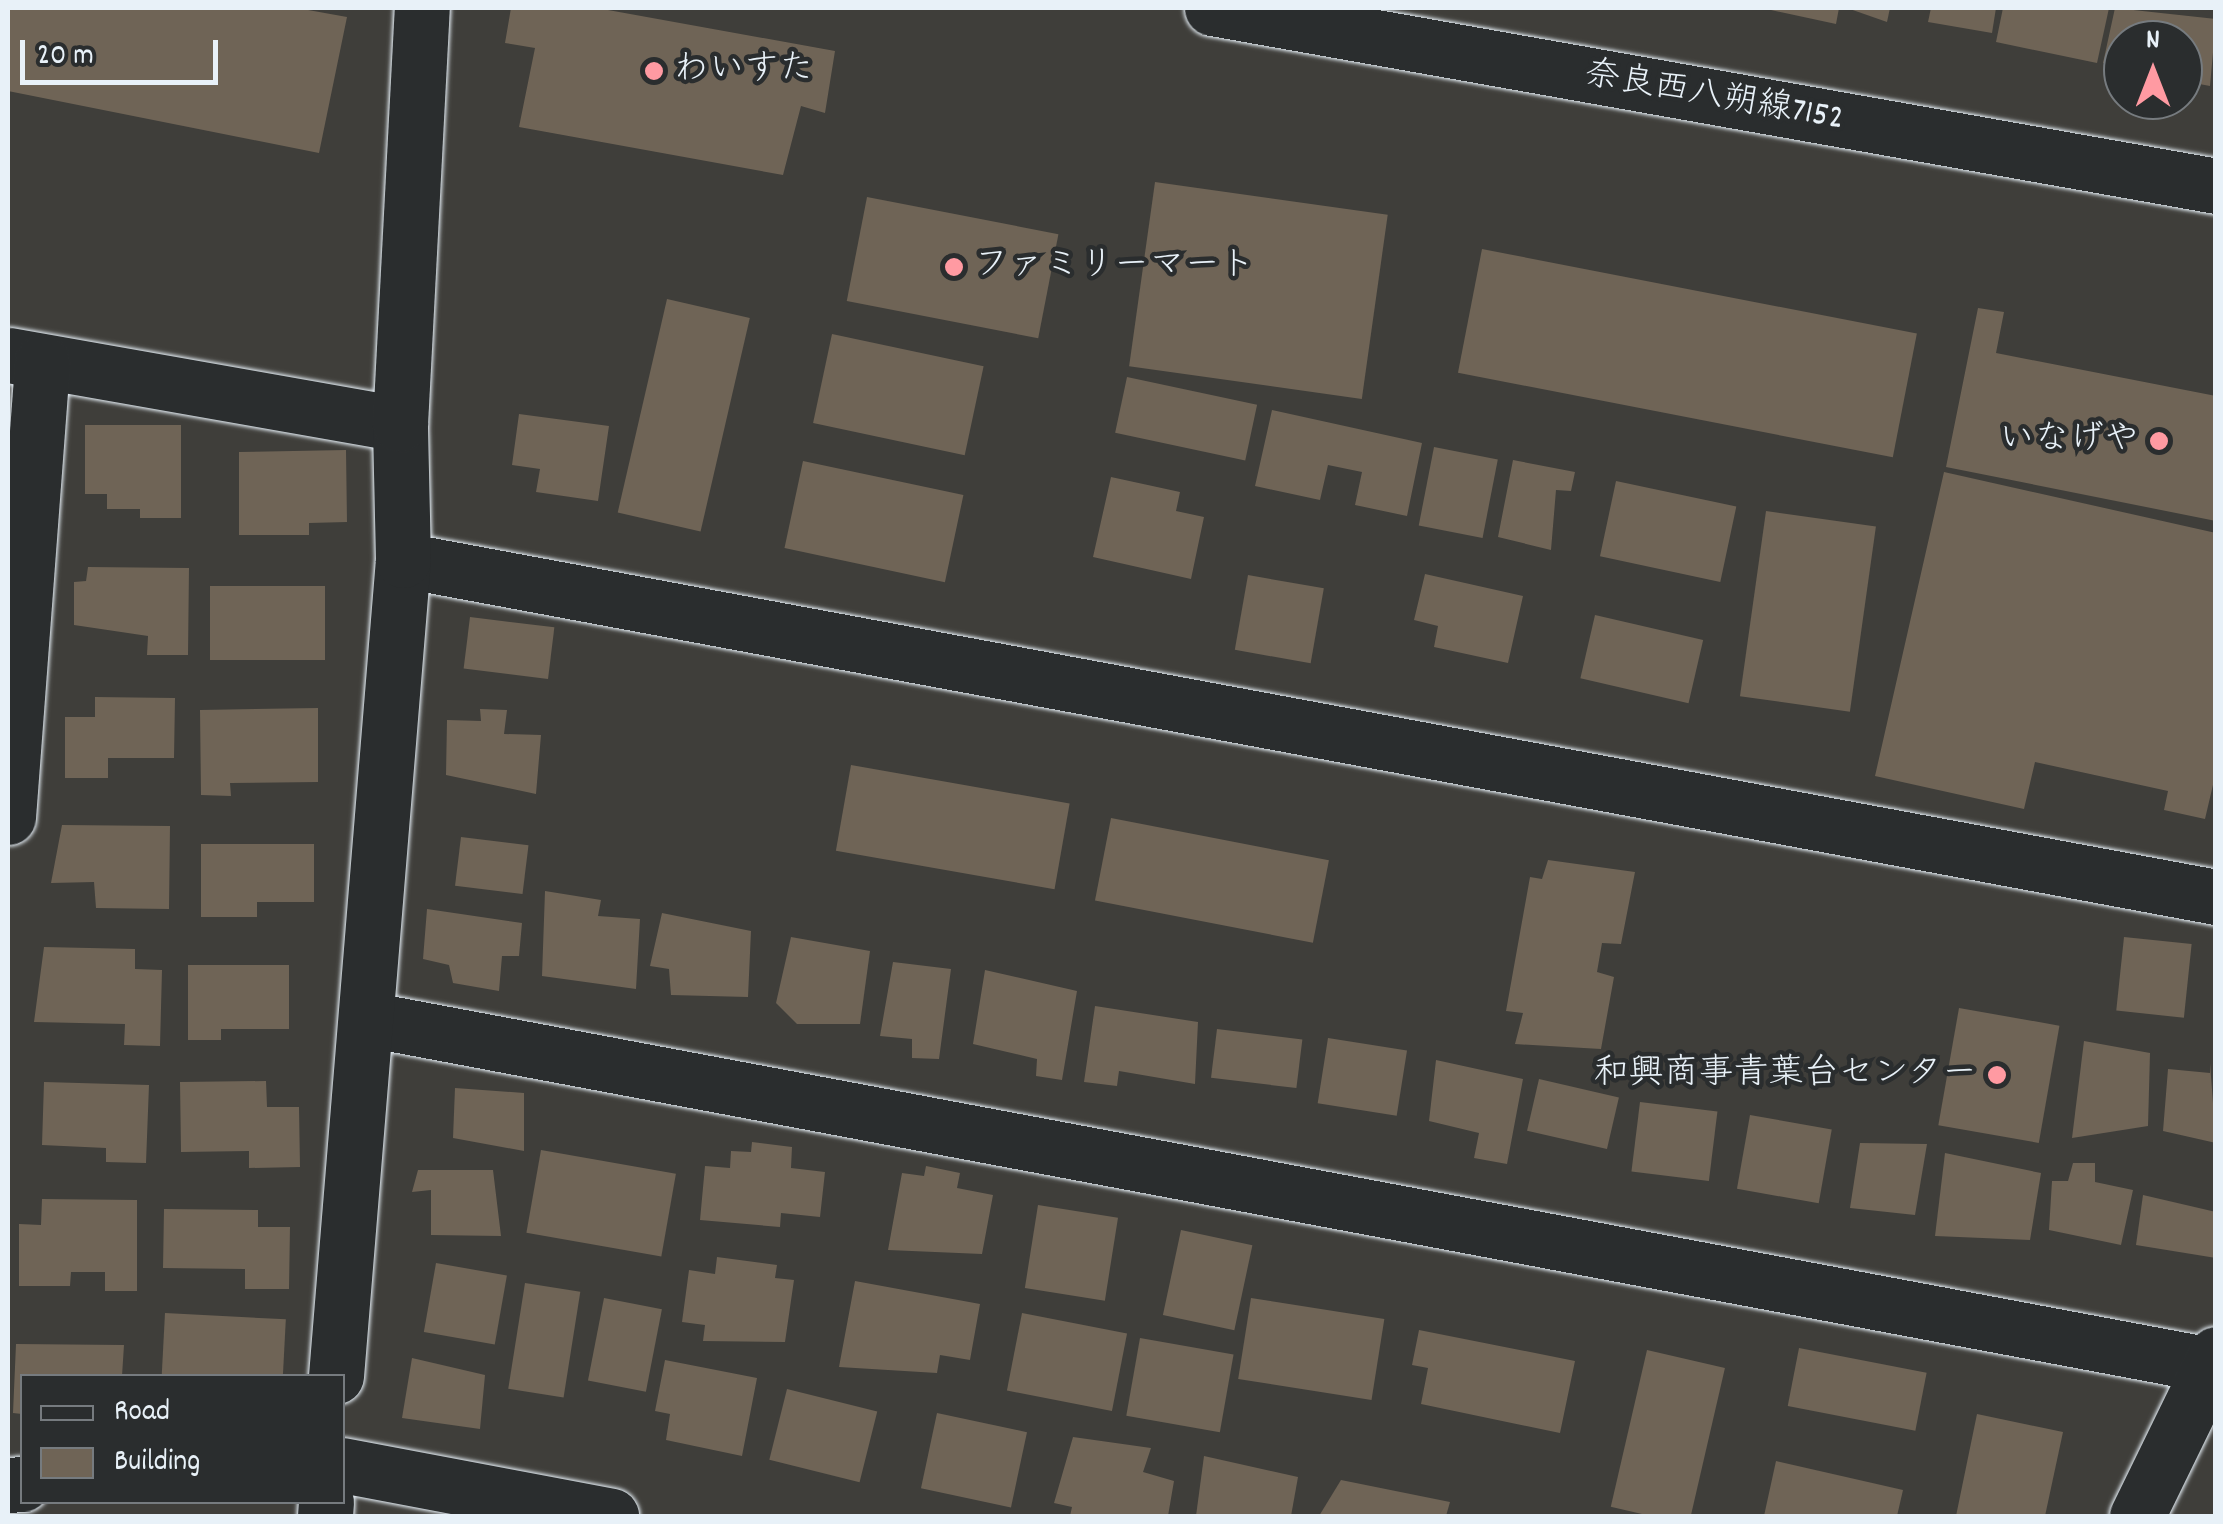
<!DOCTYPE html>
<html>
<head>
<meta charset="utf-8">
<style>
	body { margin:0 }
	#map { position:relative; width:2223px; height:1524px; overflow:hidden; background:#3f3e3a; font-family:Dekko,"Klee One",sans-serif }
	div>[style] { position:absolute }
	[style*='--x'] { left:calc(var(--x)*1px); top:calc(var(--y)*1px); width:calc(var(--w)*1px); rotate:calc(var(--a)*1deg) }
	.building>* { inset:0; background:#6f6456; transform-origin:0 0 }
	.roads { filter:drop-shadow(0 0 2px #e8f1f8) drop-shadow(0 0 2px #e8f1f8) }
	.street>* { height:55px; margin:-27.5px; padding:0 27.5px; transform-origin:27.5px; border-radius:27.5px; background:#2a2d2e }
	.secondary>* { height:55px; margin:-27.5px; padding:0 27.5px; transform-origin:27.5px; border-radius:27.5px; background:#2a2d2e }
	.dots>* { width:28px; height:28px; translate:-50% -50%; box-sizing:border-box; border:5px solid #2a2d2e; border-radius:50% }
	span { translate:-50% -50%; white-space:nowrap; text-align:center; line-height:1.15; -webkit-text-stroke:9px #2a2d2e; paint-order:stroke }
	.poi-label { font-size:35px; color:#e8f1f8 }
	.left { translate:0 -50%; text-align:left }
	.right { translate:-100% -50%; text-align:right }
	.street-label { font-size:35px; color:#e8f1f8 }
	.frame { position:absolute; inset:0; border:10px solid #e8f1f8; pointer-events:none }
	.legend { position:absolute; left:20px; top:1374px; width:325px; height:130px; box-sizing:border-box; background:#2a2d2e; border:2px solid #767b7f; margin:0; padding:12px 18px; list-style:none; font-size:30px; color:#e8f1f8 }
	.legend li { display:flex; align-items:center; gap:20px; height:50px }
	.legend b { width:50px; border:2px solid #767b7f }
	.north { position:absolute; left:2103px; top:20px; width:100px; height:100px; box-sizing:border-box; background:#2a2d2e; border:2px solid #767b7f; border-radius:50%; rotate:0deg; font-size:28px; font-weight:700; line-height:40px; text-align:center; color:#e8f1f8 }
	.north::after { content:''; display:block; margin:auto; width:35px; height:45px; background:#ff9aa2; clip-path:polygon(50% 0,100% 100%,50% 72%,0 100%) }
	.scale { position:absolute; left:20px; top:40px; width:198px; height:45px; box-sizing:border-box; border:5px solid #e8f1f8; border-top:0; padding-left:12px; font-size:30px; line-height:35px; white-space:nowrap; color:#e8f1f8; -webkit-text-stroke:8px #2a2d2e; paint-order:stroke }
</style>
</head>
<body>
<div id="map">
	<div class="building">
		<i style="clip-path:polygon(8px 8px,297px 8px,347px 17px,319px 153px,8px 91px)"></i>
		<i style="clip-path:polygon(511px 8px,597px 8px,835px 51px,825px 113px,801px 106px,783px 175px,519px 127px,535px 48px,505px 43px)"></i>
		<i style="clip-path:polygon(1762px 8px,1839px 8px,1836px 24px)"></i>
		<i style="clip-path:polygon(1847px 8px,1890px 8px,1887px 22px)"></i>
		<i style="clip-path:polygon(1931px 8px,1996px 8px,1992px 33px,1928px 22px)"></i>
		<i style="clip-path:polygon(2003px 8px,2109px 8px,2097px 63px,1996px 42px)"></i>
		<i style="clip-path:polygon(2115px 8px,2216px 19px,2210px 86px,2183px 81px,2183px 40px,2123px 40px,2123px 68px,2103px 63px)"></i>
		<i style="left:1155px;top:182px;width:235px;height:186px;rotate:8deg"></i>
		<i style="left:867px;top:197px;width:195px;height:106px;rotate:11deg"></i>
		<i style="left:1482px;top:249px;width:443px;height:126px;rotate:11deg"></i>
		<i style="left:667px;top:299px;width:85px;height:219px;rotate:13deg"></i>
		<i style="clip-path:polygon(1978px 308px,2004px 312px,1996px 353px,2216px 396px,2216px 521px,1946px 467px)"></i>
		<i style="left:832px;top:334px;width:155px;height:91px;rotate:12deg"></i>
		<i style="left:1127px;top:377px;width:133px;height:57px;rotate:12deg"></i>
		<i style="clip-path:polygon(1272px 410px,1422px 443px,1407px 516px,1355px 505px,1362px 472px,1328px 465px,1320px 500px,1255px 486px)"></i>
		<i style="clip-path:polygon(519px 414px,609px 426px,598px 501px,536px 492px,540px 469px,512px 465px)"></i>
		<i style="clip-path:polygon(85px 425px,181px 425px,181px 518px,140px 518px,140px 509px,107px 509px,107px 494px,85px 494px)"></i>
		<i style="left:1434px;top:447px;width:65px;height:80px;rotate:11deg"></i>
		<i style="clip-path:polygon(346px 450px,347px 522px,309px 523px,309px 535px,239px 535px,239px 452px)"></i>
		<i style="clip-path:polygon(1513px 460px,1575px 472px,1571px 491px,1556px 490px,1551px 550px,1498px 537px)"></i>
		<i style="left:803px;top:461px;width:164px;height:89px;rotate:12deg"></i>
		<i style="clip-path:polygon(1944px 472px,2216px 533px,2216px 772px,2205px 819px,2164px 810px,2168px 791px,2035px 762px,2024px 809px,1875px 776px)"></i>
		<i style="clip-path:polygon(1111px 477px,1180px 492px,1176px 511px,1204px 517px,1191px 579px,1093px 557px)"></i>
		<i style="left:1616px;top:481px;width:123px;height:77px;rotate:12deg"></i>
		<i style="left:1766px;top:511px;width:111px;height:187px;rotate:8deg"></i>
		<i style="clip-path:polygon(88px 567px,189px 568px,188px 655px,147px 655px,148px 636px,74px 625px,74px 582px,86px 581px)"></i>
		<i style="clip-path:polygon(1425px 574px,1523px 596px,1508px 663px,1434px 647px,1438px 626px,1414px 620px)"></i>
		<i style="left:1248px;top:575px;width:77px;height:76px;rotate:10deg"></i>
		<i style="left:210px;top:586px;width:115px;height:74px"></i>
		<i style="left:1595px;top:615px;width:111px;height:65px;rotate:13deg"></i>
		<i style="left:470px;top:617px;width:85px;height:52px;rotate:7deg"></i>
		<i style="clip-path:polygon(95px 697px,175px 698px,174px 758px,108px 758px,108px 778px,65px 778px,65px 717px,95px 717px)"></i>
		<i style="clip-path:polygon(318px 708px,318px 782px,230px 783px,231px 796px,201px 795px,200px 710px)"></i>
		<i style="clip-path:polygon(480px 709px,507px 710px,504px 734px,541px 735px,536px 794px,446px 775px,447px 720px,481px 721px)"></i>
		<i style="left:851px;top:765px;width:222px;height:87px;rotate:10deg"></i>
		<i style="left:1111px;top:818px;width:222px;height:84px;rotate:11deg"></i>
		<i style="clip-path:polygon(62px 825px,170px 826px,169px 909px,96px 908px,94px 882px,51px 883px)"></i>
		<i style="left:461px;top:837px;width:68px;height:49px;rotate:7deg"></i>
		<i style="clip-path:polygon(201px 844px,314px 844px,314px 902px,257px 902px,257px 917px,201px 917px)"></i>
		<i style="clip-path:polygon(1548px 860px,1635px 872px,1621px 944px,1602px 943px,1597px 972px,1614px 977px,1601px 1049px,1515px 1044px,1523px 1013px,1506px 1011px,1530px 877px,1542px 879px)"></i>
		<i style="clip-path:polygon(545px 891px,601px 900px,598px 916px,640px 919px,636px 989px,542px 976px)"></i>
		<i style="clip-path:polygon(427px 909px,522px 923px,519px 956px,502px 956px,499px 991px,453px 983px,449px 965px,423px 959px)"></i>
		<i style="clip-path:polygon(662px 913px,751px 931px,748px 997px,671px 995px,669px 969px,650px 966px)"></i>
		<i style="clip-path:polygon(791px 937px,870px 951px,860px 1024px,797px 1024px,776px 1003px)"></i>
		<i style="left:2124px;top:937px;width:68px;height:74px;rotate:6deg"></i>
		<i style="clip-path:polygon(44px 947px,135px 949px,135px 969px,162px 970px,160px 1046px,124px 1045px,125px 1024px,34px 1022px)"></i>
		<i style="clip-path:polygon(893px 962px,951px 969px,939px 1059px,912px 1058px,912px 1039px,880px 1036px)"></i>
		<i style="clip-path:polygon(188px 965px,289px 965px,289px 1029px,221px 1029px,221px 1040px,188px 1040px)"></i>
		<i style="clip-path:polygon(985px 970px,1077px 991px,1062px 1080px,1036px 1076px,1037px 1059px,973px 1044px)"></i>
		<i style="clip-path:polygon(1095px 1006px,1198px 1022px,1195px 1084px,1119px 1071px,1117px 1086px,1084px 1082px)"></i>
		<i style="left:1959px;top:1008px;width:102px;height:119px;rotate:10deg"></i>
		<i style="left:1217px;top:1029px;width:86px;height:49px;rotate:7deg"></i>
		<i style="left:1328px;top:1038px;width:80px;height:66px;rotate:9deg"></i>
		<i style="clip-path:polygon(2084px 1041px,2150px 1053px,2148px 1126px,2072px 1138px)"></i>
		<i style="clip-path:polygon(1436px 1060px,1523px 1079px,1507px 1164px,1474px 1158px,1479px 1133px,1429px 1121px)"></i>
		<i style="clip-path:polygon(2210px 1063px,2216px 1143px,2163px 1131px,2168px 1069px,2210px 1073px)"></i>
		<i style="left:1539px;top:1079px;width:82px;height:53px;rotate:13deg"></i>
		<i style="clip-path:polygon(266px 1081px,267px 1107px,299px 1107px,300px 1167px,249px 1168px,249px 1151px,181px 1152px,180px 1082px)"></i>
		<i style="clip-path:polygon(44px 1082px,149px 1085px,146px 1163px,106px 1162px,106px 1148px,42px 1145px)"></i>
		<i style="clip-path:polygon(455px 1088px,524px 1093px,524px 1151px,453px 1138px)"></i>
		<i style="left:1640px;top:1102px;width:78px;height:70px;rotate:7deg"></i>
		<i style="left:1750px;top:1115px;width:83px;height:75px;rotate:10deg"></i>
		<i style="clip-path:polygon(752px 1142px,792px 1147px,791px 1168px,825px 1172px,820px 1217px,781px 1213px,780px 1227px,700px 1220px,705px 1166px,730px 1168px,731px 1151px,751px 1152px)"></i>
		<i style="clip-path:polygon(1860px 1143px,1927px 1144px,1915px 1215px,1850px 1208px)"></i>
		<i style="left:541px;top:1150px;width:137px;height:84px;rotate:10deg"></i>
		<i style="clip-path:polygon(1945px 1153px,2041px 1173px,2030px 1240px,1935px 1236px)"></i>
		<i style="clip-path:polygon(2073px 1163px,2095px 1163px,2095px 1182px,2133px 1190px,2121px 1245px,2049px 1230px,2052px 1181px,2068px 1181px)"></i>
		<i style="clip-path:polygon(926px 1166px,960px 1173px,957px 1188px,993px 1195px,982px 1254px,888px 1250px,902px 1173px,924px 1176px)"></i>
		<i style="clip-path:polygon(418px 1170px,493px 1170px,501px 1236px,431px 1235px,431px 1190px,412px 1192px)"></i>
		<i style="clip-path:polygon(2143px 1195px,2216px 1212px,2216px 1258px,2136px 1245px)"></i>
		<i style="clip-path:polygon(42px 1199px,137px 1200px,137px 1291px,105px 1291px,105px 1272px,71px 1272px,70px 1286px,19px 1286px,19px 1224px,41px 1225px)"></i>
		<i style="left:1038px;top:1205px;width:81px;height:84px;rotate:9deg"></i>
		<i style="clip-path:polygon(164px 1209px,258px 1210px,258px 1227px,290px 1227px,289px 1289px,245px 1289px,245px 1269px,163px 1268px)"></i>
		<i style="left:1181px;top:1230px;width:73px;height:87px;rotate:12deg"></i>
		<i style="clip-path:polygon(717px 1257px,777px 1265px,775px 1278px,794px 1280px,785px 1342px,703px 1341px,705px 1325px,682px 1322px,689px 1270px,715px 1274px)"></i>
		<i style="left:436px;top:1263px;width:72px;height:70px;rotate:10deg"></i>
		<i style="clip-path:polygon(855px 1281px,980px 1304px,970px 1360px,940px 1355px,937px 1373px,839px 1367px)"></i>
		<i style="left:525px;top:1283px;width:56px;height:107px;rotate:9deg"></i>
		<i style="left:604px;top:1298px;width:59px;height:84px;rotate:11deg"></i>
		<i style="left:1251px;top:1298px;width:135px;height:82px;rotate:9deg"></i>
		<i style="left:165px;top:1313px;width:121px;height:63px;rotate:3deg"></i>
		<i style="left:1022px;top:1313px;width:107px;height:79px;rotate:11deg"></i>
		<i style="clip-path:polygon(1419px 1330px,1575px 1361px,1560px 1433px,1421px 1404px,1428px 1368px,1412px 1365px)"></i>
		<i style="left:1140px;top:1338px;width:95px;height:79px;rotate:10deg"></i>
		<i style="clip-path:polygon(16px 1344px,124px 1345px,122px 1376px,22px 1376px,22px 1414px,13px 1413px)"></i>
		<i style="left:1799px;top:1348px;width:130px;height:59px;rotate:11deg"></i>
		<i style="left:1647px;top:1350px;width:80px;height:161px;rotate:13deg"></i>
		<i style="clip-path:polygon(412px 1358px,485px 1375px,480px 1429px,402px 1418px)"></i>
		<i style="clip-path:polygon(665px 1360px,757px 1378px,742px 1456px,666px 1440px,670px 1414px,655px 1411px)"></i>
		<i style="left:787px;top:1389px;width:93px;height:73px;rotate:14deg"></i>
		<i style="left:937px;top:1413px;width:92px;height:77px;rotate:12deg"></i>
		<i style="clip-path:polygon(1977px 1414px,2063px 1432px,2045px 1516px,1956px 1516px)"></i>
		<i style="clip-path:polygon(1073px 1437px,1151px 1448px,1143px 1472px,1174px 1481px,1168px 1516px,1070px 1516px,1072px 1507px,1054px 1503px)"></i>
		<i style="clip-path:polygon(1204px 1456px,1298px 1477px,1291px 1516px,1196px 1516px)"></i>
		<i style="clip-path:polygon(1776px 1461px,1903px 1490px,1897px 1516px,1764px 1516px)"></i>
		<i style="clip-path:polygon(1341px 1480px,1450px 1502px,1446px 1516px,1319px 1516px)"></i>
	</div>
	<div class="roads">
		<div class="street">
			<i style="--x:9;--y:355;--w:397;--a:10"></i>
			<i style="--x:403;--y:560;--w:1844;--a:10.53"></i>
			<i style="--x:8;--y:817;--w:456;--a:-85.7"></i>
			<i style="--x:367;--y:1019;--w:1881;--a:10.63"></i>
			<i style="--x:342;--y:1465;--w:274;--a:10.7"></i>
			<i style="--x:8;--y:1485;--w:14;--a:-4"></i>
			<i style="--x:2137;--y:1516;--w:180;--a:-64"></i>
		</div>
		<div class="secondary">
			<i style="--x:1212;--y:8;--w:1020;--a:10.05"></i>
			<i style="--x:336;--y:1376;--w:819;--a:-85.31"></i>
			<i style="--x:403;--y:560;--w:136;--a:-91.3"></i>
			<i style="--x:400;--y:424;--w:417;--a:-87"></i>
			<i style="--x:325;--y:1516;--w:14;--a:-86"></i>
		</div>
	</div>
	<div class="dots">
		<i style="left:654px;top:71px;background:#ff9aa2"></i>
		<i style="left:954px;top:267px;background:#ff9aa2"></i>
		<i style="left:2159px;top:441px;background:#ff9aa2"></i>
		<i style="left:1997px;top:1075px;background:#ff9aa2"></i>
	</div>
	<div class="poi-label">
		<span class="left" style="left:674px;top:71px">わいすた</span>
		<span class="left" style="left:974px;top:267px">ファミリーマート</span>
		<span class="right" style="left:2139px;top:441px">いなげや</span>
		<span class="right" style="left:1977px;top:1075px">和興商事青葉台センター</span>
	</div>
	<div class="street-label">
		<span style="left:1714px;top:98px;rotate:10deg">奈良西八朔線7152</span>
	</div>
	<div class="frame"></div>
	<ul class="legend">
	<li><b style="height:12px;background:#2a2d2e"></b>Road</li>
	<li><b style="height:28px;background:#6f6456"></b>Building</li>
	</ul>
	<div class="north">N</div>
	<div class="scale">20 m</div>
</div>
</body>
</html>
